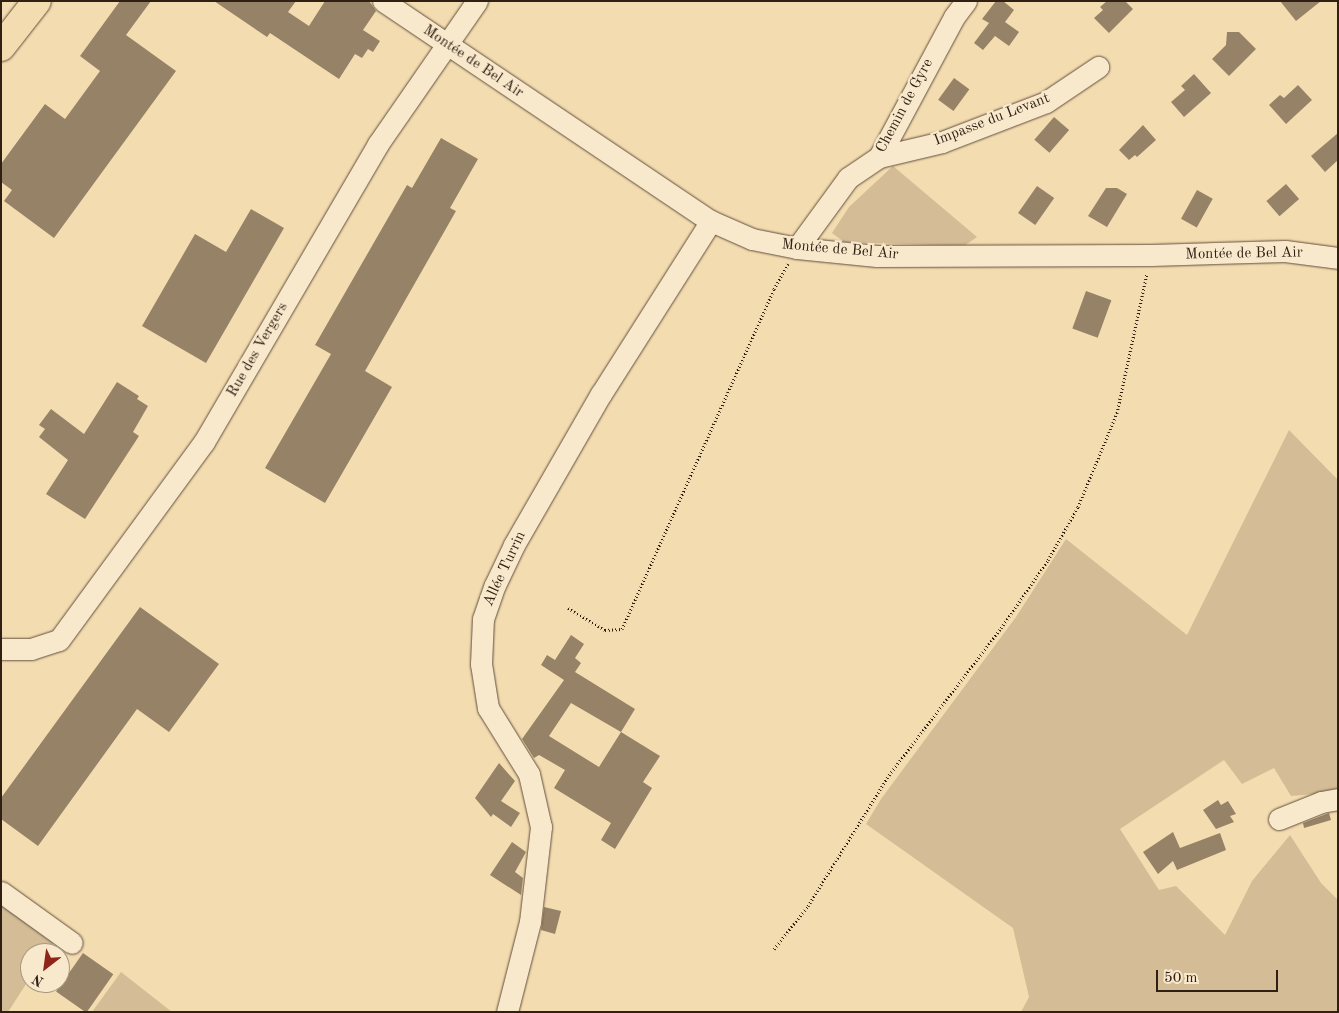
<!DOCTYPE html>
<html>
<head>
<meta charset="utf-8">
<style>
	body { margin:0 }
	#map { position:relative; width:1339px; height:1013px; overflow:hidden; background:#f4dcb1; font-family:"Old Standard TT",serif }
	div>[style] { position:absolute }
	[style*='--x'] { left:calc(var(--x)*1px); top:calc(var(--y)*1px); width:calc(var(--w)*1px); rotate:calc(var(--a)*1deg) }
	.green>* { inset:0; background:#d3bc96 }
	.building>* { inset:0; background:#968266; transform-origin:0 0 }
	.path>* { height:3px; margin-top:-1.5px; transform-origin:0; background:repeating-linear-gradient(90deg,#302014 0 1px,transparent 0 3.5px) }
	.roads { filter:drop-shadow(0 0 1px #614f3b) drop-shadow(0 0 1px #614f3b) }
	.minor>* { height:21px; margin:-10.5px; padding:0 10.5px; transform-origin:10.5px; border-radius:10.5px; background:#f8e8cc }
	.major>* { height:28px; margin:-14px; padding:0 14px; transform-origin:14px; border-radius:14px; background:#f4dcb1 }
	span { translate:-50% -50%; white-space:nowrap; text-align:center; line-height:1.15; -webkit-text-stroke:4.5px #f8e8cc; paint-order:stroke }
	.street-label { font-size:15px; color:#302014 }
	.frame { position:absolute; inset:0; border:2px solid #302014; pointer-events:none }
	.north { position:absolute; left:20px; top:943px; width:50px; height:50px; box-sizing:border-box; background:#f8e8cc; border:1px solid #a89882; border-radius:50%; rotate:210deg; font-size:14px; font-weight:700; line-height:20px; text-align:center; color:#302014 }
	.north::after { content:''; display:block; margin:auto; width:18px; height:22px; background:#8f2418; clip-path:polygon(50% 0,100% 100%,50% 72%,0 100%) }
	.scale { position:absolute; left:1156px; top:970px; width:122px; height:22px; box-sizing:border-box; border:2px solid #302014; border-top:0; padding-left:6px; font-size:15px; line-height:18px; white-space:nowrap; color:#302014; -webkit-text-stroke:4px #f8e8cc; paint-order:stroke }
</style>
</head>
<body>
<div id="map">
	<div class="green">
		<i style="clip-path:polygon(893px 166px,977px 237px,964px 246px,844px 242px,832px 233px,849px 207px)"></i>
		<i style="clip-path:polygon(1289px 430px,1338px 480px,1338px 792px,1291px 796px,1274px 768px,1242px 784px,1224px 760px,1120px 829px,1159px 890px,1176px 886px,1225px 935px,1252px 881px,1290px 835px,1321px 883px,1338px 900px,1338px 1012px,1021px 1012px,1029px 997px,1013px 928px,866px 824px,881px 799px,1016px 617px,1066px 539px,1187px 635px)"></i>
		<i style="clip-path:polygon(1px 905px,55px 940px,46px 953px,30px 953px,30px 978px,8px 1012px,1px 1012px)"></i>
		<i style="clip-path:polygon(121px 972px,172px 1012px,92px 1012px)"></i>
	</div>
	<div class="building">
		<i style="clip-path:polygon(120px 1px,151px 1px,126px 35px,176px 71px,54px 238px,4px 201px,12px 190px,1px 182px,1px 164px,45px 104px,65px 119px,100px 71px,80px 56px)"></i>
		<i style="clip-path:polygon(214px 1px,296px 1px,288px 12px,309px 26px,325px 1px,369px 1px,376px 11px,363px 30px,380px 41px,373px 52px,368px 49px,362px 58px,355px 54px,339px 79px,270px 33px,267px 37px)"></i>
		<i style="clip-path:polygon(996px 1px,1003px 1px,1014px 10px,1005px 22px,1019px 32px,1009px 46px,995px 36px,983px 50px,974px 43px,989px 23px,982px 19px)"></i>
		<i style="clip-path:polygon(1107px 1px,1125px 1px,1133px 9px,1109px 33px,1094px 18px,1103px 10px,1100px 7px)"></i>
		<i style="clip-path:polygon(1280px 1px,1321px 1px,1296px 21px)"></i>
		<i style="clip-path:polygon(1227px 32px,1239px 32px,1256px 49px,1229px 76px,1212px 59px,1226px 45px)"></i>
		<i style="clip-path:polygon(1194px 74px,1211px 93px,1184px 117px,1171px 102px,1185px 90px,1181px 86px)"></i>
		<i style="left:954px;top:78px;width:19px;height:27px;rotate:36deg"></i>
		<i style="clip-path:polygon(1298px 85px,1312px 100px,1286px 124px,1269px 105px,1280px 95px,1284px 98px)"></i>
		<i style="left:1054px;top:117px;width:20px;height:30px;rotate:41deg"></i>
		<i style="clip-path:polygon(1143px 125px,1156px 140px,1137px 157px,1135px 155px,1129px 160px,1119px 150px)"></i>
		<i style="clip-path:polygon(1338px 133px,1338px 160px,1325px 172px,1311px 156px)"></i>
		<i style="clip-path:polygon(441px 138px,478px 159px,450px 208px,456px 211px,365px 371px,392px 387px,325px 503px,265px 468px,331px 354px,315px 345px,407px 185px,412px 188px)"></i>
		<i style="left:1286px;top:184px;width:20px;height:26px;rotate:49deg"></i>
		<i style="left:1037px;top:186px;width:21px;height:33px;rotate:35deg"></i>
		<i style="clip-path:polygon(1106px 188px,1117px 188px,1127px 194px,1107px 227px,1088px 216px)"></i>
		<i style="left:1197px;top:190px;width:18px;height:33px;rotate:29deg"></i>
		<i style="clip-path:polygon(251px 209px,284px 228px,206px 363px,142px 326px,195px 234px,226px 252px)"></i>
		<i style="left:1086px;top:291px;width:27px;height:40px;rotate:20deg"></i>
		<i style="clip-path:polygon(117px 382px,139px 396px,137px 399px,148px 406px,133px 432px,139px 436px,85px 519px,46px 494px,68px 460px,39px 437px,45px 429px,39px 425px,51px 409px,84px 434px)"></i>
		<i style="clip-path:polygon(140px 607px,219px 664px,169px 732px,137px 709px,38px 846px,1px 819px,1px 798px)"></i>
		<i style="clip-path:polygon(evenodd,571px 635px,584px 644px,575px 658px,581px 663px,575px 672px,635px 709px,621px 732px,660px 756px,643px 782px,652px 788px,615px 849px,601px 840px,611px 823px,554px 788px,565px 770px,539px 755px,534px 758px,522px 739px,564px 680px,541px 665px,547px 655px,555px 660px,571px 635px,571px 703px,621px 732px,599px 767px,549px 736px,571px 703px)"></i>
		<i style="clip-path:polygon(499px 763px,515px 781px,501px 801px,520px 813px,511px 827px,493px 814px,491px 817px,475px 798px)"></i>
		<i style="clip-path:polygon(1218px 800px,1221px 805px,1228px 801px,1236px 814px,1230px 816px,1234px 822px,1216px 829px,1203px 810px)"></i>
		<i style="clip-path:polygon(1329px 813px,1331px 820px,1304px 828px,1303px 823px)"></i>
		<i style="clip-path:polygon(1173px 832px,1180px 848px,1220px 833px,1226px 850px,1177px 870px,1173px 861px,1158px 874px,1143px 852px)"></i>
		<i style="clip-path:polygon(512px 842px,526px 852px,515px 872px,523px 878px,521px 895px,490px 875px)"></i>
		<i style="clip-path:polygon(544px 907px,561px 911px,555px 934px,541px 930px)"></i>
		<i style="left:83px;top:953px;width:37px;height:47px;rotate:35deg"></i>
	</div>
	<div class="path">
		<i style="--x:568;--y:608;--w:43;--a:30.7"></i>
		<i style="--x:605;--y:630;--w:17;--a:-3"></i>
		<i style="--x:622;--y:629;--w:372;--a:-65.9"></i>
		<i style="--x:774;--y:289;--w:29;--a:-61"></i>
		<i style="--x:774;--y:949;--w:55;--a:-51.7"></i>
		<i style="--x:808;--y:906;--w:154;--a:-58.3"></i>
		<i style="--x:889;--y:775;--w:185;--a:-52.7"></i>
		<i style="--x:1001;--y:628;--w:83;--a:-55.3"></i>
		<i style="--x:1048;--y:560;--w:61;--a:-60.5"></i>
		<i style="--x:1078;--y:507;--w:102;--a:-67.5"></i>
		<i style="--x:1117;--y:413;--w:143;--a:-77.9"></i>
	</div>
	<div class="roads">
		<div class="minor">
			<i style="--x:383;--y:1;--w:395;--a:33.9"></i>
			<i style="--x:711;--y:221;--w:45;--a:23.7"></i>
			<i style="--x:752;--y:239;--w:46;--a:11.3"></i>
			<i style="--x:797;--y:248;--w:80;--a:5.7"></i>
			<i style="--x:877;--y:256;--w:274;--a:-0.2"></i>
			<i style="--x:1151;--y:255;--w:134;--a:-1.7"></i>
			<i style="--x:1285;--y:251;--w:53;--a:7.5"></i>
			<i style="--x:879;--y:157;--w:65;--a:-13.4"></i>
			<i style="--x:942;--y:142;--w:111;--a:-21"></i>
			<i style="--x:1046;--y:102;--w:63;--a:-33.9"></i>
			<i style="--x:797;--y:248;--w:87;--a:-53.9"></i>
			<i style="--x:848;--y:178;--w:37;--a:-34"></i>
			<i style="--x:879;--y:157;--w:159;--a:-61.8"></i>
			<i style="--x:954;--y:17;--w:20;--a:-53"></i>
			<i style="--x:1;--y:649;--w:30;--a:0"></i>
			<i style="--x:31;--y:649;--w:29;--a:-18"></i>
			<i style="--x:59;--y:640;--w:245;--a:-53.8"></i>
			<i style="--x:204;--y:442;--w:345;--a:-59.7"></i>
			<i style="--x:378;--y:144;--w:174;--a:-55.3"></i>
			<i style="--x:1279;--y:819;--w:45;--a:-22"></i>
			<i style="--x:1321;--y:802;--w:17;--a:-10"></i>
			<i style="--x:1;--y:892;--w:87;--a:35.7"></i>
			<i style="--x:507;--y:1012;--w:93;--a:-75.7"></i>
			<i style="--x:530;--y:922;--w:96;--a:-83.4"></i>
			<i style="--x:541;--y:827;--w:54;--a:-102.8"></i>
			<i style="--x:529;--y:774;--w:78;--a:-121.8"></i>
			<i style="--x:488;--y:708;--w:45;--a:-99"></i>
			<i style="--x:481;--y:664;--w:45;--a:-87.5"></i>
			<i style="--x:483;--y:619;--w:36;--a:-71"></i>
			<i style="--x:495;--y:585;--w:44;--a:-64.6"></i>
			<i style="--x:514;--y:545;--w:174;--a:-60.1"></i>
			<i style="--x:601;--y:394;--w:205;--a:-57.6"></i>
		</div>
		<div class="major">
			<i style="--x:1;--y:47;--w:58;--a:-52"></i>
		</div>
	</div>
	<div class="street-label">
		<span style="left:473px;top:62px;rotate:34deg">Montée de Bel Air</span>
		<span style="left:905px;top:106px;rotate:-62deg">Chemin de Gyre</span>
		<span style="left:992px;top:120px;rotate:-21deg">Impasse du Levant</span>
		<span style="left:840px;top:250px;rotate:5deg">Montée de Bel Air</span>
		<span style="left:1244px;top:254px;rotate:-1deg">Montée de Bel Air</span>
		<span style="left:258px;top:350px;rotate:-60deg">Rue des Vergers</span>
		<span style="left:505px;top:569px;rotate:-65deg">Allée Turrin</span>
	</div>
	<div class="frame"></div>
	<div class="north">N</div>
	<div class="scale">50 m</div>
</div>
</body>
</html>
